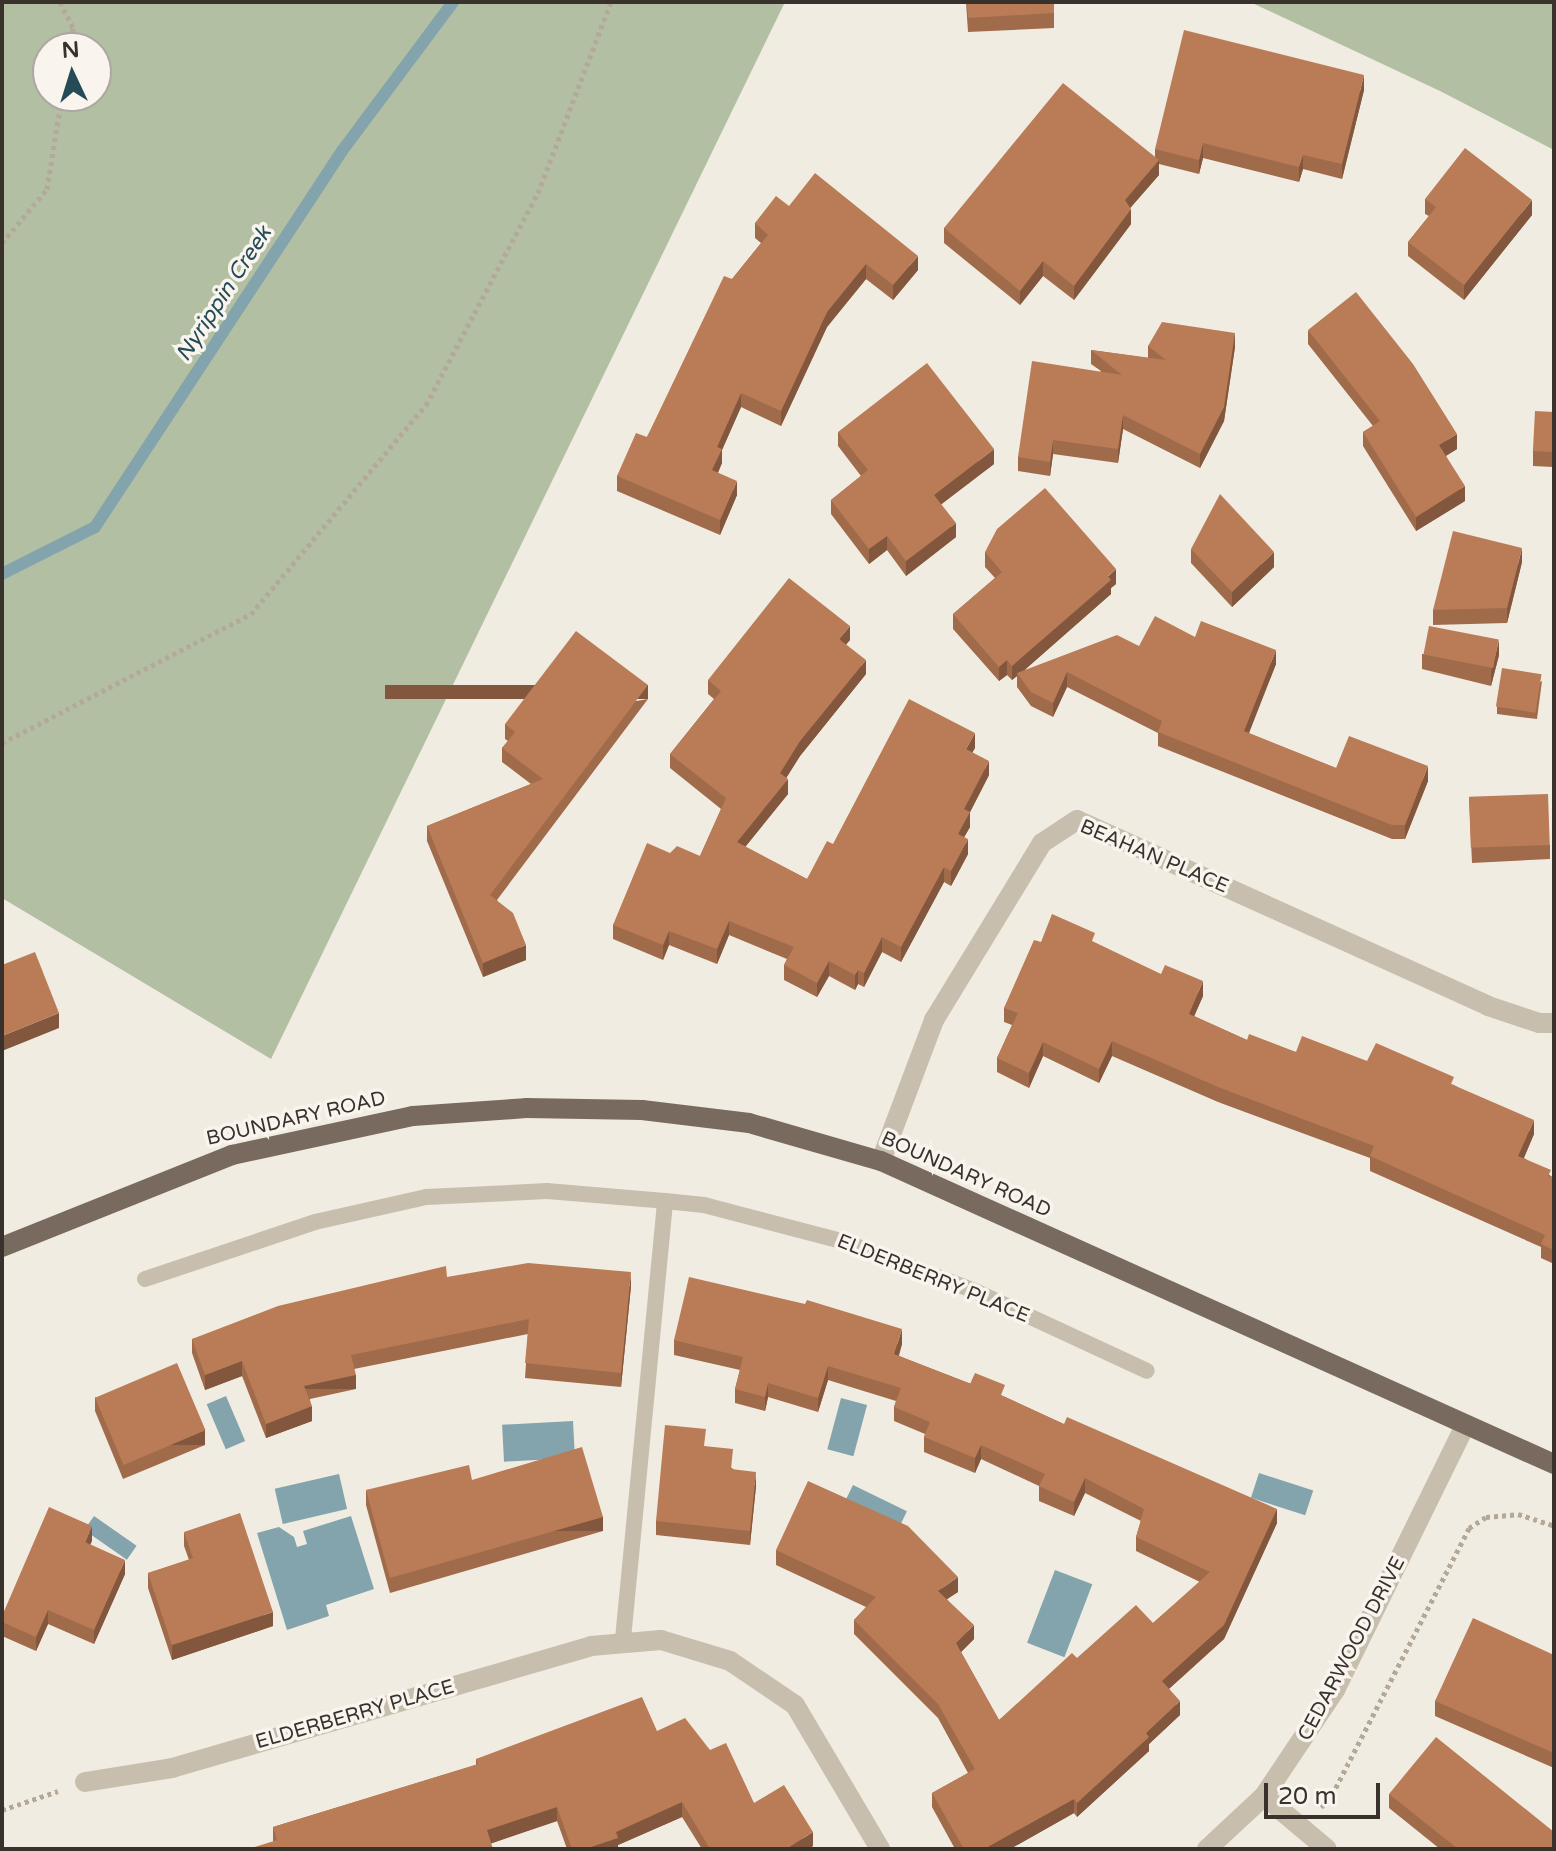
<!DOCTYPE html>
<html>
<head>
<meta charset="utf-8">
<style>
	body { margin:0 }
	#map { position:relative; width:1556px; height:1851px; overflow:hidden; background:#f1ece1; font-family:"Varela Round",sans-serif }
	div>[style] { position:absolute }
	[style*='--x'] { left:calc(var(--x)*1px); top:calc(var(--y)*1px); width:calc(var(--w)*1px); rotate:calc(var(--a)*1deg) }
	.green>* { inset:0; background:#b2bfa2 }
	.water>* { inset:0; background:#83a4ac; transform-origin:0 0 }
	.stream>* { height:12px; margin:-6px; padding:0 6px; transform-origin:6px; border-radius:6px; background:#83a4ac }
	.path>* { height:5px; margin-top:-2.5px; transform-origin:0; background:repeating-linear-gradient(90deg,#b4a898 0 4px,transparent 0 8px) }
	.service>* { height:16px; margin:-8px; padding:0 8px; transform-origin:8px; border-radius:8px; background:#c8beae }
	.minor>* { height:20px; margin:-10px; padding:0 10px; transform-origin:10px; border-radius:10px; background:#c8beae }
	.primary>* { height:20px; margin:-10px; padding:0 10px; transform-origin:10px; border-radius:10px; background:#786a5e }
	.wall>* { inset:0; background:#a06b4b }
	.shaded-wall>* { inset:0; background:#82573d; transform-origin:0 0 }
	.building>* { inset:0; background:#ba7c57; transform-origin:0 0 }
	span { translate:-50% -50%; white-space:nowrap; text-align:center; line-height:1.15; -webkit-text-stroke:7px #f9f5ee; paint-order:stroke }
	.street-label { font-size:20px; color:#38312c }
	.water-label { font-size:22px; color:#254c56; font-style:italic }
	.frame { position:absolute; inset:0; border:4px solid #38312c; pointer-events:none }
	.north { position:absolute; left:32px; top:32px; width:80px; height:80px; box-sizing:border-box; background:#f9f5ee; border:2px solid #aca7a0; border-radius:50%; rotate:356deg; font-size:22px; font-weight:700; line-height:32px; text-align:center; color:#38312c }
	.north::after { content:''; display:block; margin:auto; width:28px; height:36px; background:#254c56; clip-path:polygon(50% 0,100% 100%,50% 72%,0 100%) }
	.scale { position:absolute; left:1264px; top:1783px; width:116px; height:36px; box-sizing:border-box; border:4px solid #38312c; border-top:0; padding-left:10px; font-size:24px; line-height:28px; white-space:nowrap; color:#38312c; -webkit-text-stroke:6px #f9f5ee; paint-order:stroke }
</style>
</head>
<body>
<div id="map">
	<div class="green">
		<i style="clip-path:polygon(evenodd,2px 2px,785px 2px,271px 1059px,2px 898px,2px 2px,48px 48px,96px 48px,96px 96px,48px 96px,48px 48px)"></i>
		<i style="clip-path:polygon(1250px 2px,1554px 2px,1554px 150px,1440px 91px)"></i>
	</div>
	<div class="water">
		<i style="left:226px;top:1396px;width:49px;height:21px;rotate:67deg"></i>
		<i style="left:841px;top:1398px;width:27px;height:53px;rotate:15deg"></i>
		<i style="left:573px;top:1421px;width:37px;height:71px;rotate:87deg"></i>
		<i style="left:1259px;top:1473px;width:57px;height:26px;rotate:18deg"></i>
		<i style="left:339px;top:1474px;width:36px;height:66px;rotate:77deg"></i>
		<i style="left:853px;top:1485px;width:60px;height:22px;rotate:26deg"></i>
		<i style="left:94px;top:1516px;width:52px;height:17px;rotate:35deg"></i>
		<i style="clip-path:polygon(351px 1516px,374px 1589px,326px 1605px,329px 1616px,287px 1630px,257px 1533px,279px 1527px,294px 1537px,297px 1547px,307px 1544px,303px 1531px)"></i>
		<i style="left:1055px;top:1570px;width:40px;height:78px;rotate:21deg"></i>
	</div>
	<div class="stream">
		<i style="--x:2;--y:574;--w:104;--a:-26.8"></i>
		<i style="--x:95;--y:527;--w:450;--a:-56.7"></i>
		<i style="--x:342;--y:151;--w:186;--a:-53.3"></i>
	</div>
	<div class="path">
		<i style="--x:60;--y:2;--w:29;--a:63"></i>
		<i style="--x:73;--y:28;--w:20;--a:99"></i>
		<i style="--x:2;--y:243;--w:70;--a:-50.2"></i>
		<i style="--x:47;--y:189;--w:94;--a:-80.8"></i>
		<i style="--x:2;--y:743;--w:280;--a:-27.4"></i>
		<i style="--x:251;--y:614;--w:273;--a:-50.1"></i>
		<i style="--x:426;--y:405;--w:240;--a:-62.2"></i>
		<i style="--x:538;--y:193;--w:204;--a:-69.1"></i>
		<i style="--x:1321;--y:1807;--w:16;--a:-47"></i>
		<i style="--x:1332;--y:1795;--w:300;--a:-62.8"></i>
		<i style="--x:1469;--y:1528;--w:20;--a:-33"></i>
		<i style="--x:1486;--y:1517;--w:32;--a:-5"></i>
		<i style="--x:1518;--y:1514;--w:38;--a:18"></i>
		<i style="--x:2;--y:1810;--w:59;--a:-18.7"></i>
	</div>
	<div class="service">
		<i style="--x:145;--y:1279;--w:179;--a:-18.5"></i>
		<i style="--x:315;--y:1222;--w:114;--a:-12.7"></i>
		<i style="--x:426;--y:1197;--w:121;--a:-2.8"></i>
		<i style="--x:547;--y:1191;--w:118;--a:4.8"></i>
		<i style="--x:665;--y:1201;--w:39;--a:6"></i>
		<i style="--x:704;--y:1205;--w:146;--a:14.7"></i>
		<i style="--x:845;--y:1242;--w:141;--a:20.7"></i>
		<i style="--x:977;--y:1292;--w:187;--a:24.9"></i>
		<i style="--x:623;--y:1639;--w:440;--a:-84.5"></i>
	</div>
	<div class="minor">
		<i style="--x:881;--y:1161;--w:151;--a:-69.4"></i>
		<i style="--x:934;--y:1020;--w:207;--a:-58.6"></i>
		<i style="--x:1042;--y:843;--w:42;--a:-33.3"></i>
		<i style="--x:1077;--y:820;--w:451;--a:24.3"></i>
		<i style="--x:1488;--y:1006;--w:54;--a:18.4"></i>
		<i style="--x:1539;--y:1023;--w:15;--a:0"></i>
		<i style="--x:85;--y:1782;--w:88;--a:-9.1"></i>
		<i style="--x:172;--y:1768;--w:436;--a:-16.2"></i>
		<i style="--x:591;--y:1646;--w:70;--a:-4.9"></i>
		<i style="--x:661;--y:1640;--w:72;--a:16.9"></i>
		<i style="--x:730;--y:1661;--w:78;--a:34.1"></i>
		<i style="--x:795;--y:1705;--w:167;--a:59.4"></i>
		<i style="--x:1264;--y:1796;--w:82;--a:40.1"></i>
		<i style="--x:1207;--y:1849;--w:78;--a:-42.9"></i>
		<i style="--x:1264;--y:1796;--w:128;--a:-56.2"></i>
		<i style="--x:1335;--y:1690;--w:294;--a:-63.8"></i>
	</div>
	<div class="primary">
		<i style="--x:2;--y:1247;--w:248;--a:-21.8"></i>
		<i style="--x:232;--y:1155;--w:185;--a:-12.2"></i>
		<i style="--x:413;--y:1116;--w:113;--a:-4"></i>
		<i style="--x:526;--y:1108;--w:116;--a:1"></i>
		<i style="--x:642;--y:1110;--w:108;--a:6.9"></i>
		<i style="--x:749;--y:1123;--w:137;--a:16.1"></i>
		<i style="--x:881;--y:1161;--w:738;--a:24.24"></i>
	</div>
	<div class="wall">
		<i style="clip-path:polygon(966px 2px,1054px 2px,1054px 28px,968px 32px)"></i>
		<i style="clip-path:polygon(1364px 90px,1342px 179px,1303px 169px,1299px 182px,1203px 158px,1199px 174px,1159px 164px,1159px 175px,1130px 208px,1131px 224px,1074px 300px,1043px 276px,1020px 305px,944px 243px,944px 228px,1155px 157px,1155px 149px)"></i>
		<i style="clip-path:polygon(1425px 199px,1532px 215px,1464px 300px,1408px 256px,1408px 242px,1429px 216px,1425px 214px)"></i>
		<i style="clip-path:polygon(789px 206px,918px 270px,893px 300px,866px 279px,827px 327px,781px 426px,741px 407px,722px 450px,722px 463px,718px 473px,737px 495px,720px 535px,617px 491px,617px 476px,647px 437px,732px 279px,761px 243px,755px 238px,755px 223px)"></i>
		<i style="clip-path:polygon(1308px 330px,1457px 449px,1446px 456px,1465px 501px,1416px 531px,1363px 446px,1363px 432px,1373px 426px,1308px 344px)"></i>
		<i style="clip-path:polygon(1148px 346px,1235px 347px,1224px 421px,1200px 468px,1123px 429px,1118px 463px,1053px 454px,1050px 476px,1018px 471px,1018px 457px,1101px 371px,1091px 364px,1091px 350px,1148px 358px)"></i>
		<i style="clip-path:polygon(1554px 412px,1554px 498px,1552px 498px,1553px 467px,1533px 466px,1533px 451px)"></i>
		<i style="clip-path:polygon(838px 432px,994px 464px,941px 504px,956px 537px,906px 576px,887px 550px,869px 564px,831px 514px,831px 500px,861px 476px,838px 446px)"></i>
		<i style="clip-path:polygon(1191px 549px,1274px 567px,1232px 607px,1191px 563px)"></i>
		<i style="clip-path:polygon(985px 552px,1116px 584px,1111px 588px,1111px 594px,1024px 670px,1139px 646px,1195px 637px,1276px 664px,1248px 733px,1336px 768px,1428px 781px,1405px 839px,1392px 839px,1158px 746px,1158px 733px,1067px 687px,1053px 717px,1031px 706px,1017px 687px,1017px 676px,1012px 680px,1007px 675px,999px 681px,953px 629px,953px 614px,995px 578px,985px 567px)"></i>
		<i style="clip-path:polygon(1522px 562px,1507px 623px,1433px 625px,1433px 610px)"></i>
		<i style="clip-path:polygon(850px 640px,846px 644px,866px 674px,800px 756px,786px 778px,788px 794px,745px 847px,807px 879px,833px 844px,975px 748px,972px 752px,989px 775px,970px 812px,970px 827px,964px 837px,968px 854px,951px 886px,944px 882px,901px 962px,882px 952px,864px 987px,858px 984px,855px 990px,829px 976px,817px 997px,784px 980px,784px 965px,787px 959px,729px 935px,717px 964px,669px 945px,663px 960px,613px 939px,613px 925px,670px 853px,700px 856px,721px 809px,670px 768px,670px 754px,714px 699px,708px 694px,708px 680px)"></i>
		<i style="clip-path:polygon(1422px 654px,1499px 655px,1491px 686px,1422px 669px)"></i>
		<i style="clip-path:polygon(1542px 681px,1537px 719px,1497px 714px,1497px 707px)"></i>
		<i style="clip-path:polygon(648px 699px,497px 900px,526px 960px,483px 977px,427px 841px,427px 826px,531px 784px,502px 762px,502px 748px,508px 741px,505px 739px,505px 724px)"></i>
		<i style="clip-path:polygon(1469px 797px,1550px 845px,1550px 859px,1472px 863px)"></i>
		<i style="clip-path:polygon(1041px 942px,1095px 943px,1203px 996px,1194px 1016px,1247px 1040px,1296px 1052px,1367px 1061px,1454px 1085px,1534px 1134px,1524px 1158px,1554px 1178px,1554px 1264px,1541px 1258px,1541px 1247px,1370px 1171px,1370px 1158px,1218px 1102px,1112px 1056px,1099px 1083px,1043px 1056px,1029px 1088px,997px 1072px,997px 1058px,1012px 1025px,1004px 1022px,1004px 1008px)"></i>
		<i style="clip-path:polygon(447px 1277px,631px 1286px,621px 1387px,525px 1378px,528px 1334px,354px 1369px,356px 1389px,310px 1399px,312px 1421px,266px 1438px,242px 1376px,205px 1390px,192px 1353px,192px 1339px)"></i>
		<i style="clip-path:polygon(674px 1340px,902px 1344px,899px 1356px,1005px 1397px,1277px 1523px,1224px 1639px,1169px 1689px,1180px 1715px,1149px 1744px,1149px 1751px,1077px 1817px,1074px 1813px,1010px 1849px,955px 1849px,932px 1807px,932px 1793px,968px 1773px,938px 1718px,854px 1634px,854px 1620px,866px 1607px,776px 1565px,776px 1550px,958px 1592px,947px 1599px,974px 1639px,961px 1652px,999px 1720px,1077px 1658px,1153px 1623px,1200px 1582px,1136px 1551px,1136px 1537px,1141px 1521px,1085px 1493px,1074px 1516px,1039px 1501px,1039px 1486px,981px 1459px,975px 1473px,924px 1452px,924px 1437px,925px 1434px,894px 1421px,894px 1407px,896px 1401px,828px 1380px,818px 1412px,768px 1397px,765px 1411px,735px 1403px,735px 1389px,740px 1370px,674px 1355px)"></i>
		<i style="clip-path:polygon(95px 1397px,205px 1445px,123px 1479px,95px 1411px)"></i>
		<i style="clip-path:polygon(705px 1446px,733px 1469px,756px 1486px,750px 1545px,656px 1535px,656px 1521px)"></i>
		<i style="clip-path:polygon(472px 1480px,603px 1531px,390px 1593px,366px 1505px,366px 1490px)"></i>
		<i style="clip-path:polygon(184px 1532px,273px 1626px,172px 1660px,148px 1588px,148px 1573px,189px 1560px,184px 1546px)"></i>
		<i style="clip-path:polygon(92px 1541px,90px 1544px,125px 1574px,94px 1644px,48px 1624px,36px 1651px,2px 1636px,2px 1616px)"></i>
		<i style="clip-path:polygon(1554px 1655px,1554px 1768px,1435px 1716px,1435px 1701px)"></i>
		<i style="clip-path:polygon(657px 1731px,710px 1750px,754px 1803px,813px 1846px,808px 1849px,702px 1849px,682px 1817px,618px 1845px,618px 1849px,567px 1849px,557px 1821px,491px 1843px,273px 1841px,273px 1827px,476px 1765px,476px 1759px)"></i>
		<i style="clip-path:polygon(1389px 1794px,1554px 1849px,1440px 1849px,1389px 1808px)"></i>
	</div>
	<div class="shaded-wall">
		<i style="clip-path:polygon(1364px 75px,1364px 90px,1342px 179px,1342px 164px)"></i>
		<i style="clip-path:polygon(1203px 143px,1203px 158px,1199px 174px,1199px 160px)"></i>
		<i style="clip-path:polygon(1303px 155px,1303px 169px,1299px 182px,1299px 167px)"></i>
		<i style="clip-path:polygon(1159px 160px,1159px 175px,1125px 214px,1125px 200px)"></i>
		<i style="clip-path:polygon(1532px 200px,1532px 215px,1464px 300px,1464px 285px)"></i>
		<i style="clip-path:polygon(1131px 209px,1131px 224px,1074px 300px,1074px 286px)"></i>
		<i style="clip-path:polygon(918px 256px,918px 270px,893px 300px,893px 285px)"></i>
		<i style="clip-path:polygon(1043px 261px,1043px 276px,1020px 305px,1020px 291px)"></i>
		<i style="clip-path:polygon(866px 264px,866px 279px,827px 327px,781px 426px,781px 411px,827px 312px)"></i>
		<i style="clip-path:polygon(1235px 333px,1235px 347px,1224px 421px,1200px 468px,1200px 454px)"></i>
		<i style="clip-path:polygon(741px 393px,741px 407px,722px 450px,722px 463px,712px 485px,712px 470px,717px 447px)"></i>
		<i style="clip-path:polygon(1123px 415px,1123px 429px,1118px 463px,1118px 449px)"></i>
		<i style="clip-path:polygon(1457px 434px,1457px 449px,1439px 460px,1439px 445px)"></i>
		<i style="clip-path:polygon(1053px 440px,1053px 454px,1050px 476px,1050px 462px)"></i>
		<i style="clip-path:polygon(994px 449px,994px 464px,934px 510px,934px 495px)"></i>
		<i style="clip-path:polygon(737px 481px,737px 495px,720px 535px,720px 520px)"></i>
		<i style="clip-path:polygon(1465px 486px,1465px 501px,1416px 531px,1416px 517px)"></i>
		<i style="clip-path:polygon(956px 523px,956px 537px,906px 576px,906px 561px)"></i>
		<i style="clip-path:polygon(887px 536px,887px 550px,869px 564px,869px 549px)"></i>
		<i style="clip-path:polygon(1522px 548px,1522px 562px,1507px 623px,1507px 608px)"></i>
		<i style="clip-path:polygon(1274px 552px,1274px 567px,1232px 607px,1232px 592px)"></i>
		<i style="clip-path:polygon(1116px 569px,1116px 584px,1111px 588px,1111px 594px,1019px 675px,1017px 673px,1017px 676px,1012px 680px,1012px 666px)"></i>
		<i style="clip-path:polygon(850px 626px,850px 640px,839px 653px,839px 639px)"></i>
		<i style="clip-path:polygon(1499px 640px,1499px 655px,1491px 686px,1491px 672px)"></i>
		<i style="clip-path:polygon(1276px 650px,1276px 664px,1244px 746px,1244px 731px)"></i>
		<i style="clip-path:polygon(866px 660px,866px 674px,800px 756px,780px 788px,780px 773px,800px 741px)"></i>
		<i style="clip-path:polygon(1007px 660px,1007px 675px,999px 681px,999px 667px)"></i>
		<i style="clip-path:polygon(1067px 672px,1067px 687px,1053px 717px,1053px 703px)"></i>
		<i style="left:648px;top:685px;width:14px;height:263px;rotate:90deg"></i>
		<i style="clip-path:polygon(975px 733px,975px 748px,966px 764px,966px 749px)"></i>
		<i style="clip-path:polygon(989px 761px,989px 775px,964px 824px,964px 809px)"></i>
		<i style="clip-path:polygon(1428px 766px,1428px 781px,1405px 839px,1405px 825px)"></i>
		<i style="clip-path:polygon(788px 779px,788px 794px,737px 857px,737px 842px)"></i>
		<i style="clip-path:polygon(970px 812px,970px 827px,958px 848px,958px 834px)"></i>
		<i style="clip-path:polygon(968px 839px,968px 854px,951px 886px,951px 871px)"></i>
		<i style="clip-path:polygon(944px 867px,944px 882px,901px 962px,901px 947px)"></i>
		<i style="clip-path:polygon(729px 921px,729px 935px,717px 964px,717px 949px)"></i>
		<i style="clip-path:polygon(669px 931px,669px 945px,663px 960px,663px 945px)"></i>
		<i style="clip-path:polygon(882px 937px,882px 952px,864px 987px,864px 973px)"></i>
		<i style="clip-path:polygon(526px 945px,526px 960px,483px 977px,483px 963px)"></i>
		<i style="clip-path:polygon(829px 961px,829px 976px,817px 997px,817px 983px)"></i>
		<i style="clip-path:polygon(858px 970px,858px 984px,855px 990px,855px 975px)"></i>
		<i style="clip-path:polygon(1203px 981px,1203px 996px,1189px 1028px,1189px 1014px)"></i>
		<i style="clip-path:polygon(59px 1013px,59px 1028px,2px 1051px,2px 1036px)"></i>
		<i style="clip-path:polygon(1112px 1041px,1112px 1056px,1099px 1083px,1099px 1069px)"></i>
		<i style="clip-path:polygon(1043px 1042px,1043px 1056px,1029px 1088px,1029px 1073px)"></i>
		<i style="clip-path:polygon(1534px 1120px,1534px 1134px,1518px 1171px,1518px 1156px)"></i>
		<i style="clip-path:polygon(631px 1272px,631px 1286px,621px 1387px,621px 1373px)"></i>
		<i style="clip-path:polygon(902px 1329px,902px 1344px,894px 1368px,894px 1354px)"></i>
		<i style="clip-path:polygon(242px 1361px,242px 1376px,205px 1390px,205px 1375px)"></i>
		<i style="clip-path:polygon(828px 1366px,828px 1380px,818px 1412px,818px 1398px)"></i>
		<i style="left:356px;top:1375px;width:14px;height:53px;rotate:90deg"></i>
		<i style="clip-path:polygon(768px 1383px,768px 1397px,765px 1411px,765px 1397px)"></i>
		<i style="clip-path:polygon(312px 1406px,312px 1421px,266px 1438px,266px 1424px)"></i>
		<i style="left:205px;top:1430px;width:15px;height:89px;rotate:90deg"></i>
		<i style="clip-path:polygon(981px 1445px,981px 1459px,975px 1473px,975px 1458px)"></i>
		<i style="clip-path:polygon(756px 1472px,756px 1486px,750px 1545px,750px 1531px)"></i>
		<i style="clip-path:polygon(1085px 1478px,1085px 1493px,1074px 1516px,1074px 1502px)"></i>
		<i style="clip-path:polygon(1277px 1509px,1277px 1523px,1224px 1639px,1162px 1695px,1162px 1681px)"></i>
		<i style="left:603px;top:1517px;width:14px;height:222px;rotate:90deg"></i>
		<i style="clip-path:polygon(92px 1526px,92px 1541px,85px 1556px,85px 1542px)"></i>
		<i style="clip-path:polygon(125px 1560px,125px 1574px,94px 1644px,94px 1630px)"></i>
		<i style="clip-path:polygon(958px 1577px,958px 1592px,938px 1605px,938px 1591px)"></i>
		<i style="clip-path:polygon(48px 1610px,48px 1624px,36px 1651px,36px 1637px)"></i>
		<i style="clip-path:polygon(273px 1612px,273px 1626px,172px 1660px,172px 1645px)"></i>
		<i style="clip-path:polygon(974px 1625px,974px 1639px,956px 1657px,956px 1643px)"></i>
		<i style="clip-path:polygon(1180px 1701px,1180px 1715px,1149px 1744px,1149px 1751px,1077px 1817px,1077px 1803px,1146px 1733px)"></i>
		<i style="clip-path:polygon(1074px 1799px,1074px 1813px,1010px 1849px,984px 1849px)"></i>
		<i style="clip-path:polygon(682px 1802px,682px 1817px,618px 1845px,618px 1849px,585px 1849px,616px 1832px)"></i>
		<i style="clip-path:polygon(557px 1807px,557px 1821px,487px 1845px,487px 1830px)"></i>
		<i style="clip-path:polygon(813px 1832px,813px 1846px,808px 1849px,786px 1849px)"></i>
	</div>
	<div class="building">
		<i style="clip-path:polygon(967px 2px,1054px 2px,1054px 13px,968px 18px)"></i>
		<i style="clip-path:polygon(1184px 30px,1364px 75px,1342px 164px,1303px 155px,1299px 167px,1203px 143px,1199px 160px,1155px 149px)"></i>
		<i style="clip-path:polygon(1063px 83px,1159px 160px,1125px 200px,1131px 209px,1074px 286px,1043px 261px,1020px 291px,944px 228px)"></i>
		<i style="clip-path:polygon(1465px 148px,1532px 200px,1464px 285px,1408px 242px,1436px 207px,1425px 199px)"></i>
		<i style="clip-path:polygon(815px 173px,918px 256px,893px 285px,866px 264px,827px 312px,781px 411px,741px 393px,717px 447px,722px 449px,712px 470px,737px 481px,720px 520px,617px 476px,636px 433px,647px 437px,724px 276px,732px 279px,768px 235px,755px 223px,776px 196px,789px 206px)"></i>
		<i style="clip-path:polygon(1356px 292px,1413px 364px,1457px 434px,1439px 445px,1465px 486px,1416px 517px,1363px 432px,1380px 421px,1308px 330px)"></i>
		<i style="clip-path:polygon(1162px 322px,1235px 333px,1224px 407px,1200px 454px,1123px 415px,1118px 449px,1053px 440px,1050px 462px,1018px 457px,1032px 361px,1122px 375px,1091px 350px,1166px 360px,1148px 346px)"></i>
		<i style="clip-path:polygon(927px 363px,994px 449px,934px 495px,956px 523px,906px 561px,887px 536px,869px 549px,831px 500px,868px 470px,838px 432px)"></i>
		<i style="left:1535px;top:411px;width:19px;height:40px;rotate:3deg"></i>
		<i style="clip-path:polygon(1554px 452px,1554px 484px,1552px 483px)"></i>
		<i style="clip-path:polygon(1045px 488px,1116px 569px,1108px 576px,1111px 580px,1012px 666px,1007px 660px,999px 667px,953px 614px,1002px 572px,985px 552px,997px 529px)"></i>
		<i style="clip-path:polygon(1220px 494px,1274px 552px,1232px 592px,1191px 549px)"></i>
		<i style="clip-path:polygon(1453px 531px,1522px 548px,1507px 608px,1433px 610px)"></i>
		<i style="clip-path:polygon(789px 578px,850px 626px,839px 639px,866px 660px,800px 741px,780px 773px,788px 779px,737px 842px,807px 879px,827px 841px,833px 844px,909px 699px,975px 733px,966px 749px,989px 761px,964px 809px,970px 812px,958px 834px,968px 839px,951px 871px,944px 867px,901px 947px,882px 937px,864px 973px,858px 970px,855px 975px,829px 961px,817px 983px,784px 965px,794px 947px,729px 921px,717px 949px,669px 931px,663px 945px,613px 925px,647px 843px,670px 853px,677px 846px,700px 856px,726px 798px,670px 754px,721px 691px,708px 680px)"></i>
		<i style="clip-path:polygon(1155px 616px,1195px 637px,1201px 621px,1276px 650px,1244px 731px,1336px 768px,1349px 736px,1428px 766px,1405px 825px,1392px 825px,1158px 732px,1162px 721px,1067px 672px,1053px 703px,1031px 692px,1017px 673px,1117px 635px,1139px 646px)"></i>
		<i style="left:1429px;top:626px;width:71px;height:29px;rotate:11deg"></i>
		<i style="clip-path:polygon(576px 631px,648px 685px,490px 895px,513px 913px,526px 945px,483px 963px,427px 826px,543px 779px,502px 748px,515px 732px,505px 724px)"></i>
		<i style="left:1502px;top:668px;width:40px;height:39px;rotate:9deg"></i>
		<i style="left:1548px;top:794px;width:51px;height:79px;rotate:88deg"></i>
		<i style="clip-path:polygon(1052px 914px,1095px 933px,1092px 941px,1161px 974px,1165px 965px,1203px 981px,1189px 1014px,1247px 1040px,1249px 1034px,1296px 1052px,1302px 1036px,1367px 1061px,1376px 1043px,1454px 1077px,1451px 1084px,1534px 1120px,1518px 1156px,1551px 1170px,1548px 1176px,1554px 1178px,1554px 1250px,1541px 1244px,1545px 1235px,1370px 1156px,1374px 1146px,1218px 1087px,1112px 1041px,1099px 1069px,1043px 1042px,1029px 1073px,997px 1058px,1018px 1013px,1004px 1008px,1034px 940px,1041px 942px)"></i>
		<i style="clip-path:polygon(35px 952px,59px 1013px,2px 1036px,2px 965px)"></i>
		<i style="clip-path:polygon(528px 1263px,631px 1272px,621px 1373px,525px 1363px,529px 1319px,351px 1355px,356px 1375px,304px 1386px,312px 1406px,266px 1424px,242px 1361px,205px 1375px,192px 1339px,278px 1306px,446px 1266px,447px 1277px)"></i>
		<i style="clip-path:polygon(689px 1277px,805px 1304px,807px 1300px,902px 1329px,894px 1354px,970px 1384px,975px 1373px,1005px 1385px,1001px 1395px,1064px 1424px,1067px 1417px,1277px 1509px,1224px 1625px,1162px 1681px,1180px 1701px,1146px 1733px,1149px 1737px,1077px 1803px,1074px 1799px,984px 1849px,964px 1849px,932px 1793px,975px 1769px,938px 1704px,854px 1620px,876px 1597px,776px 1550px,808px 1481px,908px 1526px,958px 1577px,938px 1591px,974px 1625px,956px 1643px,999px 1720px,1072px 1653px,1077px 1658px,1136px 1605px,1153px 1623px,1210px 1572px,1136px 1537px,1144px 1509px,1085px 1478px,1074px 1502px,1039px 1486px,1045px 1474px,981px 1445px,975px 1458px,924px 1437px,930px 1422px,894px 1407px,901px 1388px,828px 1366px,818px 1398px,768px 1383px,765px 1397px,735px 1389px,743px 1357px,674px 1340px)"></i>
		<i style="left:177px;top:1363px;width:73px;height:89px;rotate:67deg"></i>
		<i style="clip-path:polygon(665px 1425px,706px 1429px,704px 1446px,733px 1449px,731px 1469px,756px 1472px,750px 1531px,656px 1521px)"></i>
		<i style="clip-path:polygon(582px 1447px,603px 1517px,390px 1578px,366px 1490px,469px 1465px,472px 1480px)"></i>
		<i style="clip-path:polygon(49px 1507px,92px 1526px,85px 1542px,125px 1560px,94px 1630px,48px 1610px,36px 1637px,2px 1622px,2px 1616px)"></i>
		<i style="clip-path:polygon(240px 1513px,273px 1612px,172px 1645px,148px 1573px,193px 1558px,184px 1532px)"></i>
		<i style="clip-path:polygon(1473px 1618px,1554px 1655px,1554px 1753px,1435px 1701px)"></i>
		<i style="clip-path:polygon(642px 1697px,657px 1731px,685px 1718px,710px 1750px,726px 1743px,754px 1803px,784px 1785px,813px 1832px,786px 1849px,710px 1849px,682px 1802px,616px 1832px,618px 1838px,585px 1849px,572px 1849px,557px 1807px,487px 1830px,493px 1849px,248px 1849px,277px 1840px,273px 1827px,478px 1764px,476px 1759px)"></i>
		<i style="clip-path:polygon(1436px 1737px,1554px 1832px,1554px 1849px,1458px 1849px,1389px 1794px)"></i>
	</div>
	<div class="street-label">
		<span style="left:1154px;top:857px;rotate:23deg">BEAHAN PLACE</span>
		<span style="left:296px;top:1119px;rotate:-13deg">BOUNDARY ROAD</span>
		<span style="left:966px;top:1175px;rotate:24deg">BOUNDARY ROAD</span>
		<span style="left:933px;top:1279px;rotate:22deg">ELDERBERRY PLACE</span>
		<span style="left:1352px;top:1649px;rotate:-62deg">CEDARWOOD DRIVE</span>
		<span style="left:355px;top:1715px;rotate:-16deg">ELDERBERRY PLACE</span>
	</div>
	<div class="water-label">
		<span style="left:224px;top:294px;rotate:-57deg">Nyrippin Creek</span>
	</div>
	<div class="frame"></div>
	<div class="north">N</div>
	<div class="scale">20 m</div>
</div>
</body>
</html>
